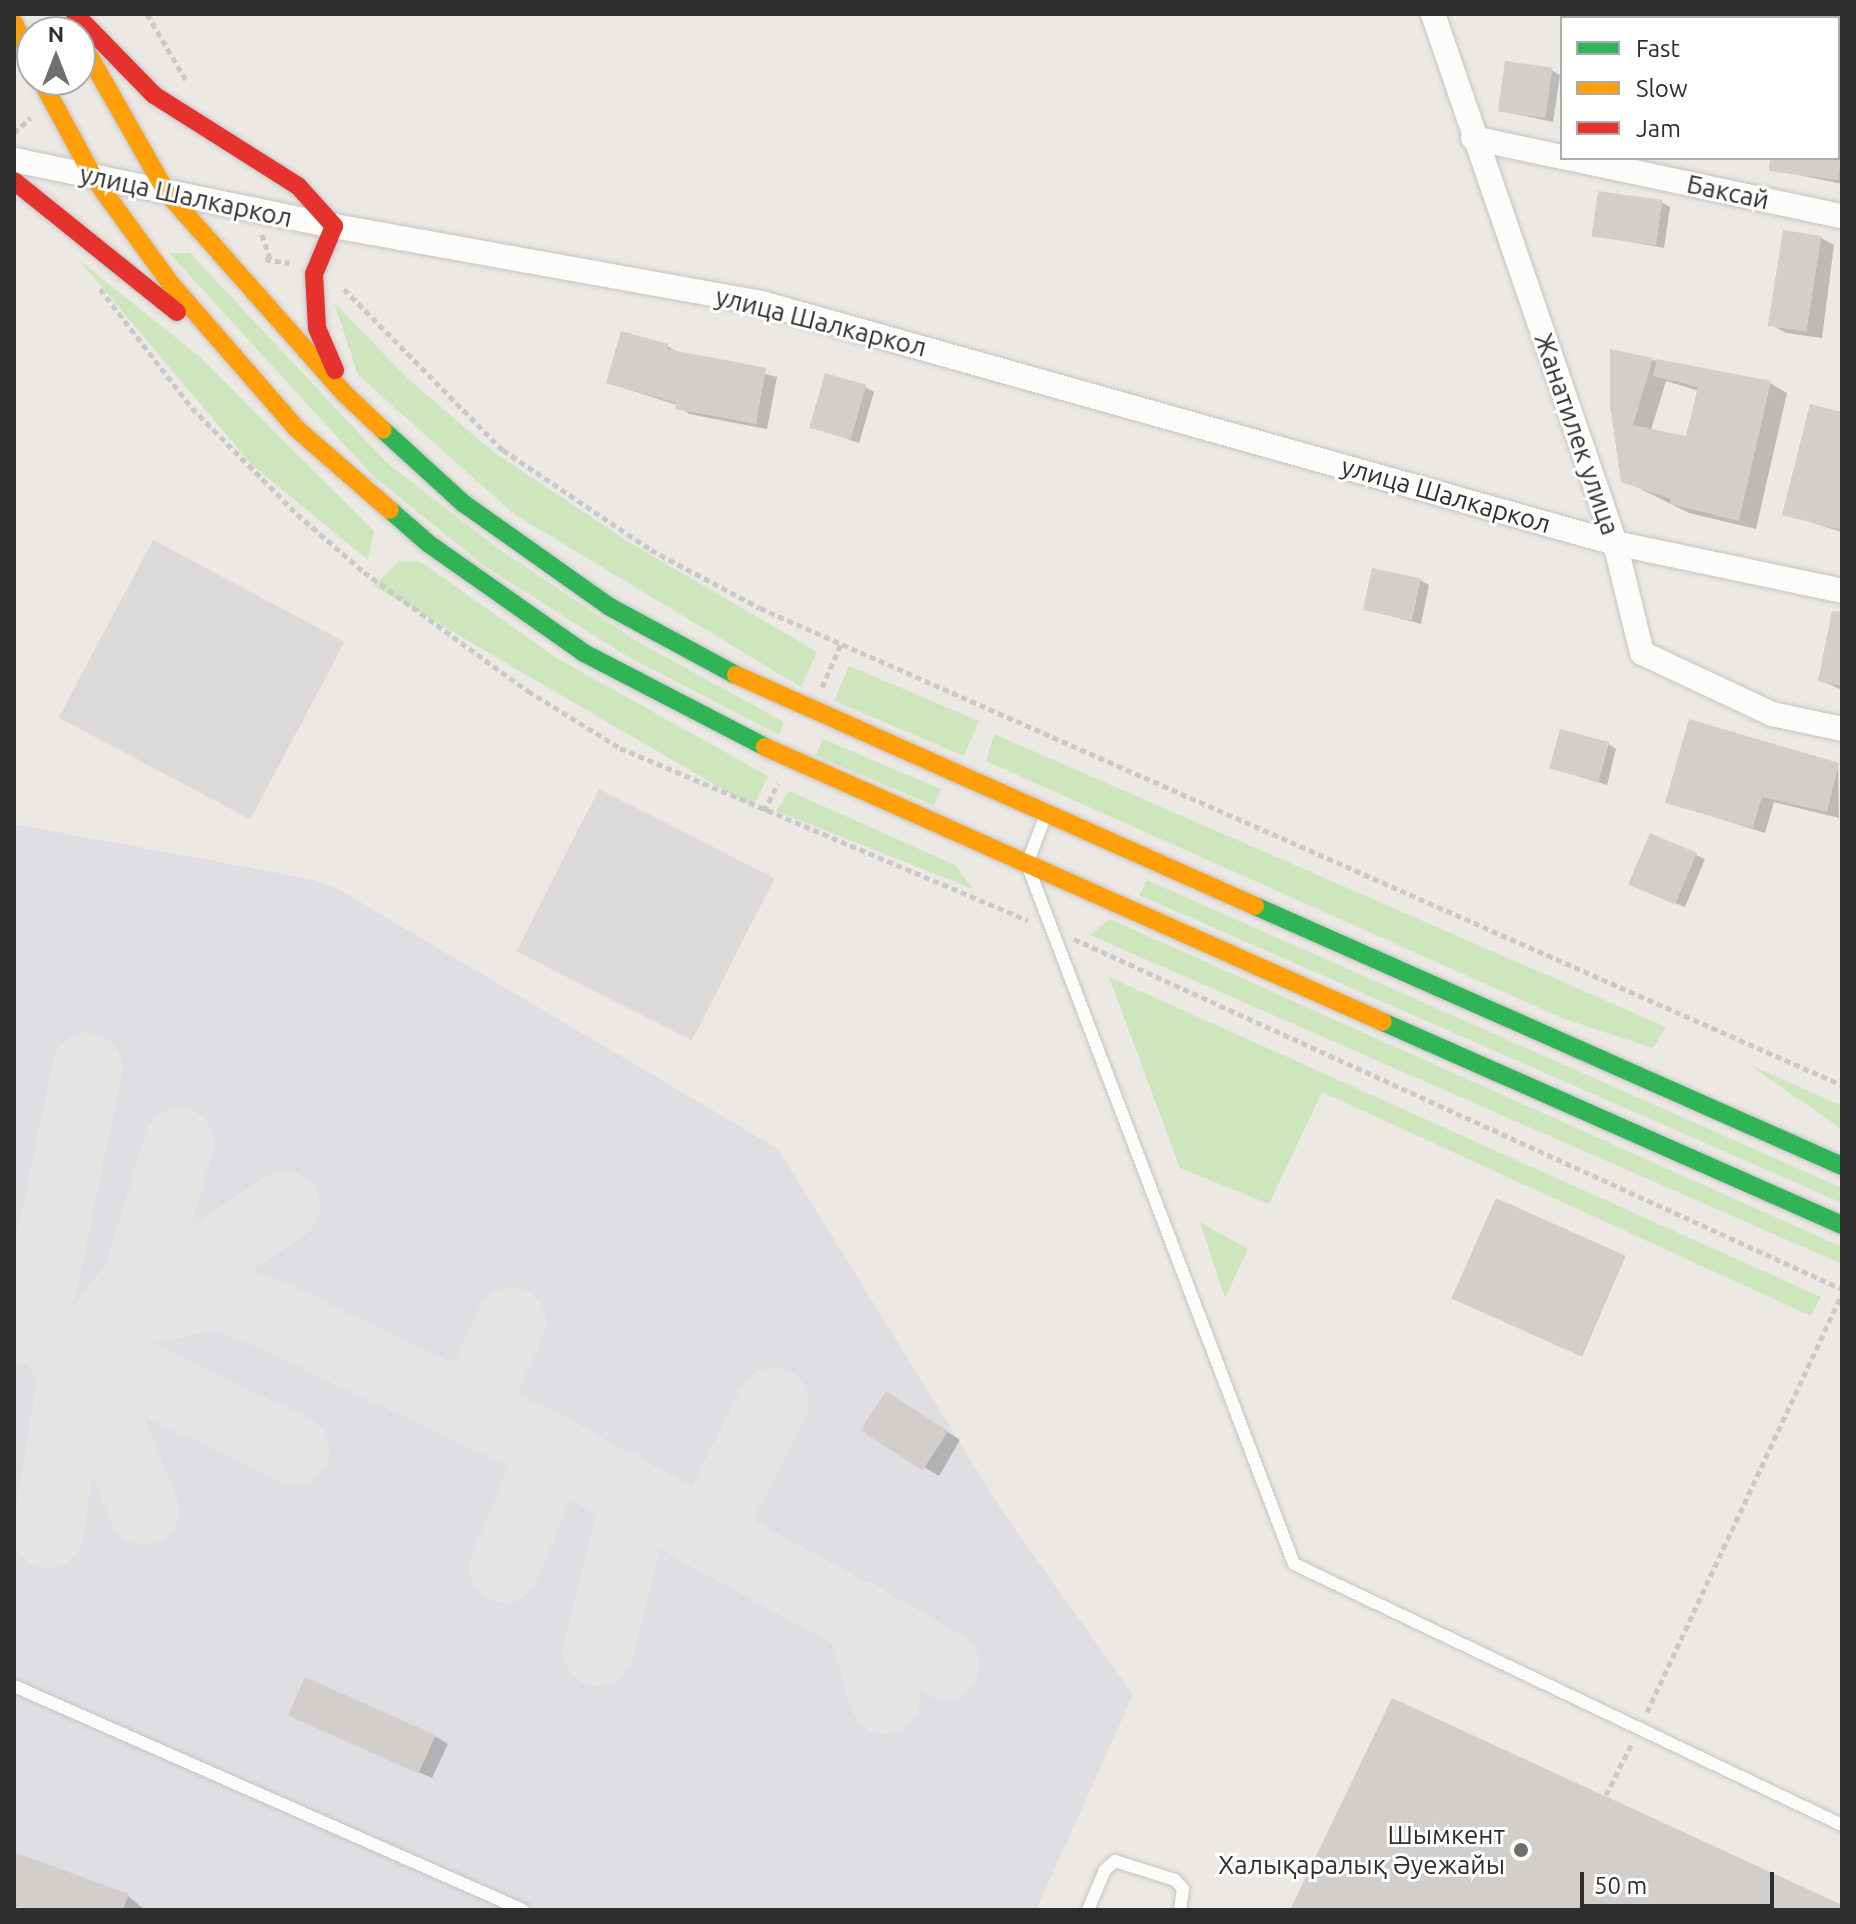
<!DOCTYPE html>
<html>
<head>
<meta charset="utf-8">
<style>
	body { margin:0 }
	#map { position:relative; width:1856px; height:1924px; overflow:hidden; background:#ece8e4; font-family:Ubuntu,sans-serif }
	div>[style] { position:absolute }
	[style*='--x'] { left:calc(var(--x)*1px); top:calc(var(--y)*1px); width:calc(var(--w)*1px); rotate:calc(var(--a)*1deg) }
	.industrial>* { inset:0; background:#dcd9db; transform-origin:0 0 }
	.airport>* { inset:0; background:#dfdee2 }
	.green>* { inset:0; background:#cee6be; transform-origin:0 0 }
	.shadow>* { inset:0; background:#0003 }
	.taxiway>* { height:70px; margin:-35px; padding:0 35px; transform-origin:35px; border-radius:35px; background:#e6e4e2 }
	.building>* { inset:0; background:#d1cecb; transform-origin:0 0 }
	.path>* { height:5px; margin-top:-2.5px; transform-origin:0; background:repeating-linear-gradient(90deg,#c9c9c8 0 6px,transparent 0 10px) }
	.roads { filter:drop-shadow(0 0 2px #c5c4c5) drop-shadow(0 0 2px #c5c4c5) }
	.lane>* { height:12px; margin:-6px; padding:0 6px; transform-origin:6px; border-radius:6px; background:#fcfcfb }
	.street>* { height:24px; margin:-12px; padding:0 12px; transform-origin:12px; border-radius:12px; background:#fcfcfb }
	.fast>* { height:18px; margin:-9px; padding:0 9px; transform-origin:9px; border-radius:9px; background:#30b455 }
	.slow>* { height:18px; margin:-9px; padding:0 9px; transform-origin:9px; border-radius:9px; background:#ff9f0a }
	.jam>* { height:18px; margin:-9px; padding:0 9px; transform-origin:9px; border-radius:9px; background:#e5322d }
	.dots>* { width:22px; height:22px; translate:-50% -50%; box-sizing:border-box; border:4px solid #fff; border-radius:50% }
	span { translate:-50% -50%; white-space:nowrap; text-align:center; line-height:1.15; -webkit-text-stroke:6px #fff; paint-order:stroke }
	.street-label { font-size:26px; color:#2e2e2e }
	.poi-label { font-size:26px; color:#2e2e2e }
	.right { translate:-100% -50%; text-align:right }
	.frame { position:absolute; inset:0; border:16px solid #2e2e2e; pointer-events:none }
	.legend { position:absolute; left:1560px; top:16px; width:280px; height:144px; box-sizing:border-box; background:#fff; border:2px solid #ababab; margin:0; padding:10px 14px; list-style:none; font-size:24px; color:#2e2e2e }
	.legend li { display:flex; align-items:center; gap:16px; height:40px }
	.legend b { width:40px; border:2px solid #ababab }
	.north { position:absolute; left:16px; top:16px; width:80px; height:80px; box-sizing:border-box; background:#fff; border:2px solid #ababab; border-radius:50%; rotate:0deg; font-size:22px; font-weight:700; line-height:32px; text-align:center; color:#2e2e2e }
	.north::after { content:''; display:block; margin:auto; width:28px; height:36px; background:#706f6e; clip-path:polygon(50% 0,100% 100%,50% 72%,0 100%) }
	.scale { position:absolute; left:1580px; top:1872px; width:194px; height:36px; box-sizing:border-box; border:4px solid #2e2e2e; border-top:0; padding-left:10px; font-size:24px; line-height:28px; white-space:nowrap; color:#2e2e2e; -webkit-text-stroke:6px #fff; paint-order:stroke }
</style>
</head>
<body>
<div id="map">
	<div class="industrial">
		<i style="left:153px;top:540px;width:217px;height:201px;rotate:28deg"></i>
		<i style="left:599px;top:789px;width:197px;height:182px;rotate:27deg"></i>
	</div>
	<div class="airport">
		<i style="clip-path:polygon(14px 824px,311px 879px,338px 889px,778px 1149px,1002px 1511px,1133px 1695px,1036px 1910px,14px 1910px)"></i>
	</div>
	<div class="green">
		<i style="clip-path:polygon(169px 253px,190px 253px,387px 463px,500px 550px,635px 640px,784px 722px,779px 735px,625px 655px,486px 567px,373px 476px)"></i>
		<i style="clip-path:polygon(79px 260px,201px 358px,374px 531px,368px 560px,251px 464px)"></i>
		<i style="clip-path:polygon(334px 302px,406px 377px,492px 451px,627px 541px,817px 652px,801px 687px,514px 514px,358px 375px)"></i>
		<i style="clip-path:polygon(399px 561px,421px 562px,555px 657px,768px 776px,753px 807px,374px 586px)"></i>
		<i style="left:849px;top:666px;width:141px;height:38px;rotate:23deg"></i>
		<i style="clip-path:polygon(994px 734px,1666px 1027px,1653px 1048px,1562px 1018px,986px 761px)"></i>
		<i style="left:823px;top:739px;width:128px;height:18px;rotate:23deg"></i>
		<i style="clip-path:polygon(789px 791px,955px 865px,973px 889px,776px 811px)"></i>
		<i style="clip-path:polygon(1147px 880px,1842px 1188px,1842px 1203px,1139px 895px)"></i>
		<i style="clip-path:polygon(1110px 919px,1842px 1247px,1840px 1263px,1090px 935px)"></i>
		<i style="clip-path:polygon(1109px 977px,1821px 1297px,1811px 1316px,1322px 1092px,1269px 1204px,1180px 1168px)"></i>
		<i style="clip-path:polygon(1748px 1064px,1842px 1106px,1842px 1129px)"></i>
		<i style="clip-path:polygon(1200px 1222px,1248px 1249px,1225px 1298px)"></i>
	</div>
	<div class="shadow">
		<i style="clip-path:polygon(1579px 14px,1630px 14px,1634px 16px,1579px 18px)"></i>
		<i style="clip-path:polygon(1810px 14px,1810px 18px,1748px 15px,1748px 14px)"></i>
		<i style="clip-path:polygon(1551px 70px,1560px 75px,1553px 122px,1501px 111px)"></i>
		<i style="clip-path:polygon(1838px 146px,1842px 184px,1769px 169px,1771px 158px,1838px 158px)"></i>
		<i style="clip-path:polygon(1661px 202px,1670px 207px,1664px 248px,1593px 235px)"></i>
		<i style="clip-path:polygon(1821px 238px,1834px 245px,1822px 338px,1786px 333px,1772px 325px)"></i>
		<i style="clip-path:polygon(667px 346px,679px 353px,777px 377px,767px 429px,689px 414px,677px 405px,608px 383px)"></i>
		<i style="clip-path:polygon(evenodd,1612px 352px,1770px 383px,1787px 393px,1756px 529px,1689px 513px,1623px 480px,1612px 352px,1666px 381px,1699px 391px,1688px 438px,1651px 430px,1666px 381px)"></i>
		<i style="clip-path:polygon(865px 387px,874px 392px,859px 443px,811px 427px)"></i>
		<i style="clip-path:polygon(1842px 414px,1842px 532px,1785px 514px)"></i>
		<i style="clip-path:polygon(1420px 580px,1429px 585px,1421px 624px,1365px 609px)"></i>
		<i style="clip-path:polygon(1842px 641px,1842px 690px,1820px 680px)"></i>
		<i style="clip-path:polygon(1608px 744px,1616px 749px,1607px 785px,1551px 768px)"></i>
		<i style="clip-path:polygon(1838px 764px,1839px 818px,1774px 802px,1765px 833px,1667px 802px)"></i>
		<i style="clip-path:polygon(1651px 835px,1705px 859px,1685px 907px,1639px 888px)"></i>
		<i style="clip-path:polygon(1625px 1257px,1582px 1356px,1451px 1297px)"></i>
		<i style="clip-path:polygon(900px 1401px,960px 1440px,939px 1476px,864px 1431px)"></i>
		<i style="clip-path:polygon(304px 1722px,435px 1736px,448px 1744px,432px 1778px)"></i>
		<i style="clip-path:polygon(14px 1854px,128px 1896px,145px 1910px,14px 1906px)"></i>
	</div>
	<div class="taxiway">
		<i style="--x:146;--y:1299;--w:167;--a:-33.8"></i>
		<i style="--x:126;--y:1313;--w:94;--a:-11.7"></i>
		<i style="--x:218;--y:1294;--w:58;--a:21.3"></i>
		<i style="--x:272;--y:1315;--w:298;--a:25.6"></i>
		<i style="--x:541;--y:1444;--w:460;--a:28.7"></i>
		<i style="--x:109;--y:1316;--w:46;--a:-51.1"></i>
		<i style="--x:138;--y:1280;--w:143;--a:-73.3"></i>
		<i style="--x:14;--y:1329;--w:47;--a:-54.6"></i>
		<i style="--x:41;--y:1291;--w:228;--a:-78.3"></i>
		<i style="--x:79;--y:1349;--w:174;--a:68"></i>
		<i style="--x:447;--y:1396;--w:24;--a:-7"></i>
		<i style="--x:471;--y:1393;--w:15;--a:-37"></i>
		<i style="--x:483;--y:1384;--w:68;--a:-65.7"></i>
		<i style="--x:690;--y:1522;--w:15;--a:-4"></i>
		<i style="--x:705;--y:1521;--w:16;--a:-35"></i>
		<i style="--x:718;--y:1512;--w:123;--a:-63"></i>
		<i style="--x:48;--y:1533;--w:156;--a:-81.1"></i>
		<i style="--x:72;--y:1379;--w:25;--a:-108"></i>
		<i style="--x:64;--y:1355;--w:33;--a:-128"></i>
		<i style="--x:44;--y:1329;--w:278;--a:25.8"></i>
		<i style="--x:504;--y:1568;--w:99;--a:-67.3"></i>
		<i style="--x:542;--y:1477;--w:33;--a:-92"></i>
		<i style="--x:860;--y:1616;--w:87;--a:73.2"></i>
		<i style="--x:598;--y:1651;--w:133;--a:-75.7"></i>
		<i style="--x:631;--y:1522;--w:35;--a:-100"></i>
	</div>
	<div class="building">
		<i style="left:1505px;top:61px;width:48px;height:51px;rotate:8deg"></i>
		<i style="clip-path:polygon(1770px 158px,1841px 158px,1838px 180px,1769px 171px)"></i>
		<i style="left:1598px;top:191px;width:65px;height:46px;rotate:8deg"></i>
		<i style="left:1783px;top:230px;width:39px;height:97px;rotate:9deg"></i>
		<i style="clip-path:polygon(621px 331px,668px 344px,667px 349px,766px 368px,756px 424px,675px 409px,676px 403px,606px 383px)"></i>
		<i style="clip-path:polygon(1610px 349px,1653px 358px,1633px 425px,1686px 436px,1698px 387px,1653px 376px,1657px 359px,1771px 381px,1739px 521px,1670px 504px,1671px 499px,1621px 482px,1610px 405px)"></i>
		<i style="left:825px;top:373px;width:43px;height:57px;rotate:16deg"></i>
		<i style="clip-path:polygon(1810px 404px,1842px 412px,1842px 530px,1782px 515px)"></i>
		<i style="left:1372px;top:568px;width:50px;height:43px;rotate:12deg"></i>
		<i style="clip-path:polygon(1832px 611px,1842px 612px,1842px 686px,1818px 681px)"></i>
		<i style="clip-path:polygon(1689px 719px,1839px 763px,1827px 812px,1762px 797px,1753px 828px,1665px 803px)"></i>
		<i style="left:1560px;top:729px;width:51px;height:41px;rotate:15deg"></i>
		<i style="left:1650px;top:833px;width:51px;height:56px;rotate:23deg"></i>
		<i style="left:1496px;top:1198px;width:142px;height:110px;rotate:24deg"></i>
		<i style="left:886px;top:1391px;width:74px;height:47px;rotate:33deg"></i>
		<i style="left:305px;top:1677px;width:143px;height:42px;rotate:24deg"></i>
		<i style="clip-path:polygon(1392px 1698px,1842px 1905px,1842px 1910px,1290px 1910px)"></i>
		<i style="clip-path:polygon(14px 1852px,129px 1894px,123px 1910px,30px 1910px,14px 1904px)"></i>
	</div>
	<div class="path">
		<i style="--x:147;--y:14;--w:79;--a:59.5"></i>
		<i style="--x:14;--y:133;--w:23;--a:-43"></i>
		<i style="--x:262;--y:234;--w:26;--a:72"></i>
		<i style="--x:265;--y:259;--w:25;--a:9"></i>
		<i style="--x:100;--y:289;--w:150;--a:52.3"></i>
		<i style="--x:192;--y:408;--w:149;--a:45.3"></i>
		<i style="--x:297;--y:514;--w:89;--a:40.9"></i>
		<i style="--x:364;--y:572;--w:203;--a:36"></i>
		<i style="--x:528;--y:691;--w:108;--a:31.8"></i>
		<i style="--x:620;--y:748;--w:443;--a:22.9"></i>
		<i style="--x:344;--y:289;--w:226;--a:45.4"></i>
		<i style="--x:503;--y:450;--w:179;--a:34"></i>
		<i style="--x:651;--y:550;--w:123;--a:28"></i>
		<i style="--x:760;--y:608;--w:1182;--a:23.79"></i>
		<i style="--x:822;--y:687;--w:47;--a:-66.2"></i>
		<i style="--x:764;--y:811;--w:31;--a:-63"></i>
		<i style="--x:1074;--y:939;--w:844;--a:24.5"></i>
		<i style="--x:1647;--y:1712;--w:461;--a:-65"></i>
		<i style="--x:1606;--y:1795;--w:58;--a:-63.4"></i>
	</div>
	<div class="roads">
		<div class="lane">
			<i style="--x:1045;--y:817;--w:50;--a:111"></i>
			<i style="--x:1027;--y:864;--w:749;--a:69.12"></i>
			<i style="--x:1294;--y:1564;--w:607;--a:25.47"></i>
			<i style="--x:14;--y:1686;--w:556;--a:23.75"></i>
			<i style="--x:1088;--y:1910;--w:43;--a:-67"></i>
			<i style="--x:1105;--y:1870;--w:13;--a:-42"></i>
			<i style="--x:1115;--y:1861;--w:63;--a:17.6"></i>
			<i style="--x:1175;--y:1880;--w:12;--a:48"></i>
			<i style="--x:1183;--y:1889;--w:21;--a:98"></i>
		</div>
		<div class="street">
			<i style="--x:1433;--y:14;--w:559;--a:71.01"></i>
			<i style="--x:1615;--y:543;--w:113;--a:76.2"></i>
			<i style="--x:1642;--y:653;--w:144;--a:25.1"></i>
			<i style="--x:1772;--y:714;--w:72;--a:12.1"></i>
			<i style="--x:1473;--y:138;--w:91;--a:12.1"></i>
			<i style="--x:1568;--y:158;--w:280;--a:12"></i>
			<i style="--x:14;--y:160;--w:327;--a:11.7"></i>
			<i style="--x:334;--y:226;--w:431;--a:10.2"></i>
			<i style="--x:758;--y:302;--w:890;--a:15.71"></i>
			<i style="--x:1615;--y:543;--w:232;--a:11.9"></i>
		</div>
		<div class="fast">
			<i style="--x:383;--y:430;--w:108;--a:42.4"></i>
			<i style="--x:463;--y:503;--w:180;--a:35.3"></i>
			<i style="--x:610;--y:607;--w:143;--a:28.4"></i>
			<i style="--x:390;--y:510;--w:52;--a:41.1"></i>
			<i style="--x:429;--y:544;--w:189;--a:35.1"></i>
			<i style="--x:584;--y:653;--w:204;--a:27.4"></i>
			<i style="--x:1255;--y:906;--w:642;--a:23.89"></i>
			<i style="--x:1383;--y:1022;--w:502;--a:23.86"></i>
		</div>
		<div class="slow">
			<i style="--x:14;--y:23;--w:42;--a:64.7"></i>
			<i style="--x:80;--y:40;--w:176;--a:60.4"></i>
			<i style="--x:167;--y:193;--w:268;--a:48.5"></i>
			<i style="--x:345;--y:394;--w:52;--a:43.5"></i>
			<i style="--x:41;--y:80;--w:111;--a:61.6"></i>
			<i style="--x:94;--y:178;--w:130;--a:54.1"></i>
			<i style="--x:170;--y:283;--w:194;--a:49"></i>
			<i style="--x:297;--y:429;--w:123;--a:41.1"></i>
			<i style="--x:736;--y:675;--w:568;--a:23.99"></i>
			<i style="--x:765;--y:747;--w:676;--a:23.99"></i>
		</div>
		<div class="jam">
			<i style="--x:75;--y:14;--w:113;--a:45.7"></i>
			<i style="--x:154;--y:95;--w:170;--a:32.3"></i>
			<i style="--x:298;--y:186;--w:54;--a:48"></i>
			<i style="--x:334;--y:226;--w:52;--a:112.6"></i>
			<i style="--x:314;--y:274;--w:54;--a:86.8"></i>
			<i style="--x:317;--y:328;--w:46;--a:66.8"></i>
			<i style="--x:14;--y:181;--w:209;--a:38.8"></i>
		</div>
	</div>
	<div class="dots">
		<i style="left:1521px;top:1850px;background:#706f6e"></i>
	</div>
	<div class="street-label">
		<span style="left:1728px;top:192px;rotate:12deg">Баксай</span>
		<span style="left:186px;top:196px;rotate:12deg">улица Шалкаркол</span>
		<span style="left:821px;top:322px;rotate:14deg">улица Шалкаркол</span>
		<span style="left:1577px;top:434px;rotate:71deg">Жанатилек улица</span>
		<span style="left:1446px;top:495px;rotate:16deg">улица Шалкаркол</span>
	</div>
	<div class="poi-label">
		<span class="right" style="left:1505px;top:1850px">Шымкент<br>Халықаралық Әуежайы</span>
	</div>
	<div class="frame"></div>
	<ul class="legend">
	<li><b style="height:10px;background:#30b455"></b>Fast</li>
	<li><b style="height:10px;background:#ff9f0a"></b>Slow</li>
	<li><b style="height:10px;background:#e5322d"></b>Jam</li>
	</ul>
	<div class="north">N</div>
	<div class="scale">50 m</div>
</div>
</body>
</html>
